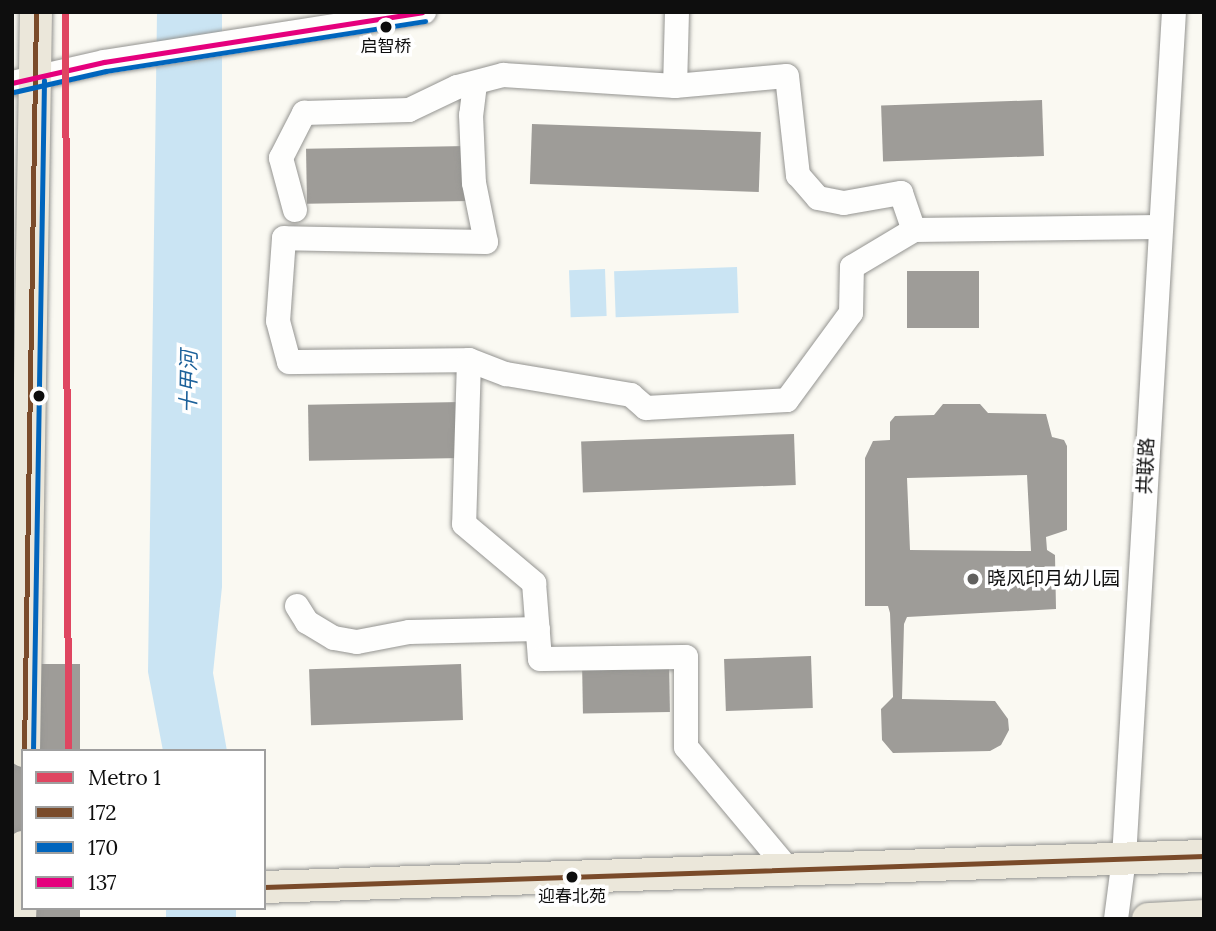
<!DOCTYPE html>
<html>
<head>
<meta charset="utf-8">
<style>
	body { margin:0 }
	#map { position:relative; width:1216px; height:931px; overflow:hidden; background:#faf9f2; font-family:Lora,"Noto Sans SC",serif }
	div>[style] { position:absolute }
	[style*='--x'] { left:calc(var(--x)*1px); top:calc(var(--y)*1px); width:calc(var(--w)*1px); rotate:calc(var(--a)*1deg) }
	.water>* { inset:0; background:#cae4f3; transform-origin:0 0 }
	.building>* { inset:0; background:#9e9c98; transform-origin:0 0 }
	.roads { filter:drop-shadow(0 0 2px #949491) drop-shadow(0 0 2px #949491) }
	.minor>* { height:24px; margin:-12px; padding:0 12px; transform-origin:12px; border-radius:12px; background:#fefefd }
	.major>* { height:32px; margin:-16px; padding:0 16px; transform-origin:16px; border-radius:16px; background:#ebe7da }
	.bus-1>* { height:5px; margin:-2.5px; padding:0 2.5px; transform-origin:2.5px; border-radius:2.5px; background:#7a4b2a }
	.bus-2>* { height:5px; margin:-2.5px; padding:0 2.5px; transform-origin:2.5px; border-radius:2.5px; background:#0065bd }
	.bus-3>* { height:5px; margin:-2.5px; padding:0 2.5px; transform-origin:2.5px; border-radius:2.5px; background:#e5007d }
	.metro-1>* { height:7px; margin:-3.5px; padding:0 3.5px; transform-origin:3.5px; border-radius:3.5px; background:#df4661 }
	.dots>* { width:19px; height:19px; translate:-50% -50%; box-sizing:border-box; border:4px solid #fff; border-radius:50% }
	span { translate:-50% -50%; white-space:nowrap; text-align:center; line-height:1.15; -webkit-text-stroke:7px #fff; paint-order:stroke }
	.bus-label { font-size:17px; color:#0e0e0e }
	.street-label { font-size:19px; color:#0e0e0e }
	.poi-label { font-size:19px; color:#0e0e0e }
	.left { translate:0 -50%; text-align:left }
	.water-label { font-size:21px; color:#1c619a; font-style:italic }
	.frame { position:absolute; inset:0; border:14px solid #0e0e0e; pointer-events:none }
	.legend { position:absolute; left:21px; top:749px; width:245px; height:161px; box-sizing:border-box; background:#fff; border:2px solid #9f9f9f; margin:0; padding:9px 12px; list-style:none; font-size:21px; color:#0e0e0e }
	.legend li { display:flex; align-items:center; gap:14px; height:35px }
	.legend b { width:35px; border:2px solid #9f9f9f }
</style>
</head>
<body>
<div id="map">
	<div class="water">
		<i style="clip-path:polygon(157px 12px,222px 12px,222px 587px,213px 673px,227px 751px,163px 751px,148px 672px)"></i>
		<i style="left:737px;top:267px;width:46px;height:123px;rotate:88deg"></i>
		<i style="left:605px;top:269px;width:47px;height:36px;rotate:88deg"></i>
		<i style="left:166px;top:908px;width:70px;height:11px"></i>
	</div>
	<div class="building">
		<i style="left:1042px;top:100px;width:56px;height:161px;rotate:88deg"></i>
		<i style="left:532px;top:124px;width:229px;height:60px;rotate:2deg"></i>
		<i style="left:468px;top:146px;width:55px;height:162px;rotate:89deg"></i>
		<i style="left:907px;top:271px;width:72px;height:57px"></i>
		<i style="left:461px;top:402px;width:56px;height:153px;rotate:89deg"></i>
		<i style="clip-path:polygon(evenodd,943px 404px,980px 404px,988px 413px,1046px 414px,1052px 437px,1064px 440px,1067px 446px,1067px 530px,1046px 537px,1047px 550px,1055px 555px,1056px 609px,907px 617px,904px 624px,902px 699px,995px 701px,1008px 719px,1009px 730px,1001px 745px,990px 751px,893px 753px,882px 740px,881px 709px,893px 697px,890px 613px,888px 606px,865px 606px,865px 458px,873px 441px,890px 440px,890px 422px,895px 416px,934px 415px,943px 404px,1027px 475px,1031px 551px,910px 550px,907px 478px,1027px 475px)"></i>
		<i style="left:794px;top:434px;width:51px;height:213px;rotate:88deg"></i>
		<i style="left:811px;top:656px;width:52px;height:87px;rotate:88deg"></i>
		<i style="left:669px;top:659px;width:53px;height:87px;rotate:89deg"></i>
		<i style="clip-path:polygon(12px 664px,80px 664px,80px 751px,23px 751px,23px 908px,80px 908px,80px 919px,12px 919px)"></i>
		<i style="left:461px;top:664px;width:56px;height:152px;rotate:88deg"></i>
	</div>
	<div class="roads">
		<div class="minor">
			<i style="--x:677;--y:12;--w:74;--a:91.5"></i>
			<i style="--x:675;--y:86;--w:112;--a:-5.1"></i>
			<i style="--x:787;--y:76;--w:100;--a:83.7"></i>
			<i style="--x:798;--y:175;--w:30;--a:49"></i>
			<i style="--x:818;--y:198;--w:26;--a:11"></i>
			<i style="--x:844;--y:203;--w:58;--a:-10"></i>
			<i style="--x:901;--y:193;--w:39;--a:71"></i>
			<i style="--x:12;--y:83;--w:94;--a:-12.9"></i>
			<i style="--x:104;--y:62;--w:324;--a:-8.9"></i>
			<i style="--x:475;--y:84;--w:31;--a:97"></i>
			<i style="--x:471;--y:115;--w:68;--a:87.5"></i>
			<i style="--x:474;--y:183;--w:60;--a:78.5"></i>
			<i style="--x:486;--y:242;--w:202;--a:-178.9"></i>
			<i style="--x:284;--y:238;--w:83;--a:94.1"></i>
			<i style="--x:278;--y:321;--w:42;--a:75"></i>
			<i style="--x:289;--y:362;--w:180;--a:-0.6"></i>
			<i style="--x:469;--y:360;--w:164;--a:91.7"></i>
			<i style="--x:464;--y:524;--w:92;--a:40.1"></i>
			<i style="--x:534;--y:583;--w:76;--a:85.5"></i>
			<i style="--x:540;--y:659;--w:146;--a:-0.8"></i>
			<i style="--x:686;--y:657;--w:90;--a:90"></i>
			<i style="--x:686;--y:747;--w:158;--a:50.1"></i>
			<i style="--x:295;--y:210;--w:54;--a:-105.1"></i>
			<i style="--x:281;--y:158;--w:51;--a:-62.9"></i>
			<i style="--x:304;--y:113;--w:105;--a:-1.6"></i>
			<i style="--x:409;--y:110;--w:53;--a:-25.6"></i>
			<i style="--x:457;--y:87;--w:48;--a:-14.6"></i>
			<i style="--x:503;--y:75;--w:172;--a:3.7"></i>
			<i style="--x:469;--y:360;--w:40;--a:21"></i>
			<i style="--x:506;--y:374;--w:127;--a:9.5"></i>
			<i style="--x:631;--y:395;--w:20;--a:41"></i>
			<i style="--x:646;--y:408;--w:141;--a:-3.2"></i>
			<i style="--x:787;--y:400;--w:108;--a:-53.7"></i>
			<i style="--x:851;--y:313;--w:46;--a:-88.8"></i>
			<i style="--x:852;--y:267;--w:72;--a:-30.8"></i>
			<i style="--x:914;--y:230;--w:245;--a:-0.7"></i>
			<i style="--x:297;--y:606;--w:19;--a:58"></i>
			<i style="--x:307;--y:622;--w:31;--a:31"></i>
			<i style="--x:334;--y:638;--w:23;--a:10"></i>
			<i style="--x:357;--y:642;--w:53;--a:-10.9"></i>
			<i style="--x:409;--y:632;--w:129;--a:-1.3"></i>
			<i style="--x:1116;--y:919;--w:62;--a:-82.5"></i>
			<i style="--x:1124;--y:858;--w:847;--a:-86.62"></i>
		</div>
		<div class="major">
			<i style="--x:24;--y:751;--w:739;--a:-89.07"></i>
			<i style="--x:264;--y:887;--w:941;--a:-1.89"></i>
			<i style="--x:20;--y:919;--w:72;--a:-87.6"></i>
			<i style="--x:1148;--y:919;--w:56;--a:-3.1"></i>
		</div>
	</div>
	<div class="bus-1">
		<i style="--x:24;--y:751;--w:739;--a:-89.07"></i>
		<i style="--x:264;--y:887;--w:941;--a:-1.89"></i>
	</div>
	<div class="bus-2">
		<i style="--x:14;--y:92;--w:94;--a:-12.9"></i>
		<i style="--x:106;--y:71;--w:323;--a:-8.9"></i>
		<i style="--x:33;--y:751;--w:671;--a:-89.06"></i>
	</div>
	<div class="bus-3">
		<i style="--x:12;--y:83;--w:94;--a:-12.9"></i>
		<i style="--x:104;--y:62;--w:322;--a:-8.9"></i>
	</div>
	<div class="metro-1">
		<i style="--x:65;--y:12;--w:739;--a:89.77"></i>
	</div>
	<div class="dots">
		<i style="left:386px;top:27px;background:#0e0e0e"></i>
		<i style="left:39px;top:396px;background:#0e0e0e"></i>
		<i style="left:973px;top:579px;background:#61605e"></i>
		<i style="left:572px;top:877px;background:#0e0e0e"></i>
	</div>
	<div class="bus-label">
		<span style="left:386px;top:47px">启智桥</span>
		<span style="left:572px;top:897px">迎春北苑</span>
	</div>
	<div class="street-label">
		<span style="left:1146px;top:466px;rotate:-87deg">共联路</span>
	</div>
	<div class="poi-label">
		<span class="left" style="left:987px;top:579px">晓风印月幼儿园</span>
	</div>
	<div class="water-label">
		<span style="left:189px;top:382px;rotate:-89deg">十甲河</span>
	</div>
	<div class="frame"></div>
	<ul class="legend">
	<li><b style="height:9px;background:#df4661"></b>Metro 1</li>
	<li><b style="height:9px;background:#7a4b2a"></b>172</li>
	<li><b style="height:9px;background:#0065bd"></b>170</li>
	<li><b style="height:9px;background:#e5007d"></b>137</li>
	</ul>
</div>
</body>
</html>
